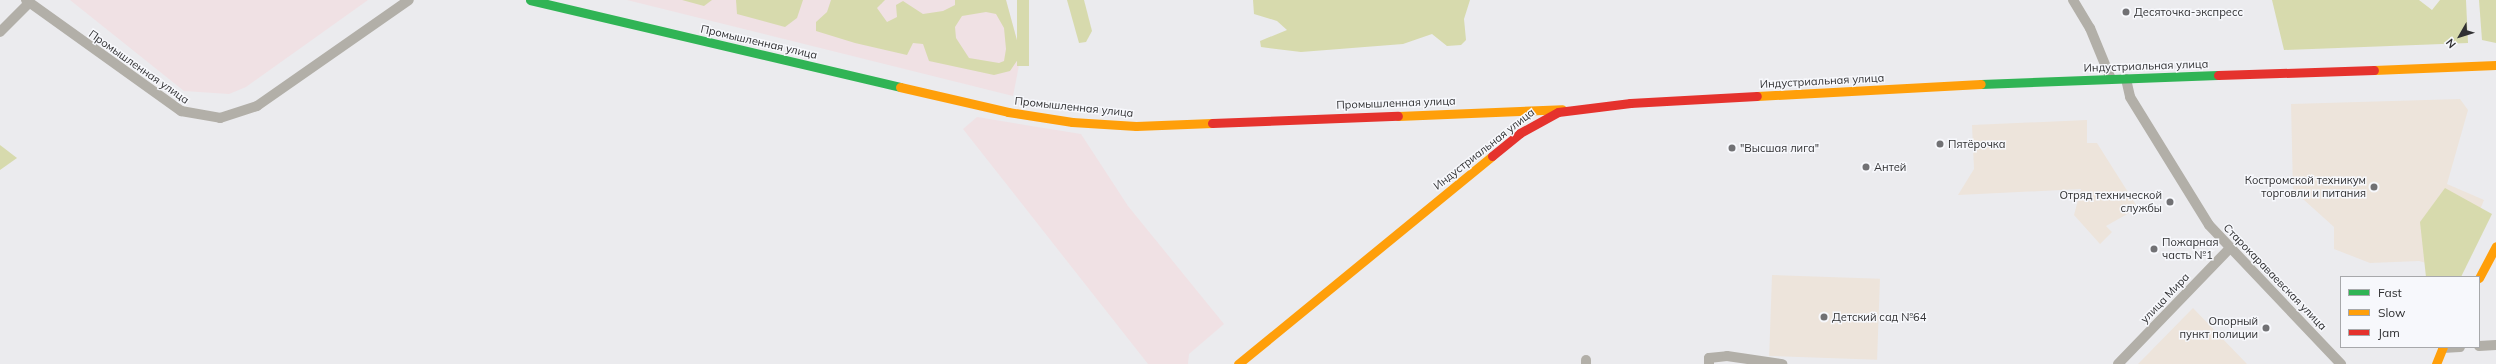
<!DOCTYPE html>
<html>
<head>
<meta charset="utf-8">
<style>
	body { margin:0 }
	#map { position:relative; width:2496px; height:364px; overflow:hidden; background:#ebebee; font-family:Mulish,sans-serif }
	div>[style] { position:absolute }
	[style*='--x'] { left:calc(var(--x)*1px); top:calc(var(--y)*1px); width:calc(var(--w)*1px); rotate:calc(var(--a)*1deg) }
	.industrial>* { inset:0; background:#f0e1e4 }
	.education>* { inset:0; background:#ede4db; transform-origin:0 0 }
	.green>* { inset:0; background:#d7daad; transform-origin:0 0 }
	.street>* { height:10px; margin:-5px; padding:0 5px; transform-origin:5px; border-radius:5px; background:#b2afa8 }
	.fast>* { height:9px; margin:-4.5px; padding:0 4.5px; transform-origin:4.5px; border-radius:4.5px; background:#30b455 }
	.slow>* { height:9px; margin:-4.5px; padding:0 4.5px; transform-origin:4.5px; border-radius:4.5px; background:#ff9f0a }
	.jam>* { height:9px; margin:-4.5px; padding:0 4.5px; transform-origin:4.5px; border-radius:4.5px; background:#e5322d }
	.dots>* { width:11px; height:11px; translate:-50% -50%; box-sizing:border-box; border:2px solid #f7f8fc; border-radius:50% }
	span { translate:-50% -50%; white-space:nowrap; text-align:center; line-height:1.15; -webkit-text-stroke:3px #f7f8fc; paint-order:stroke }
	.poi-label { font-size:11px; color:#303032 }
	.left { translate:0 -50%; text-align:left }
	.right { translate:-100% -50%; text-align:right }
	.street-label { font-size:11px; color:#303032 }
	.legend { position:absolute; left:2340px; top:276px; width:140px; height:72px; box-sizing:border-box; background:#f7f8fc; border:1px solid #a7a8ab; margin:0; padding:5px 7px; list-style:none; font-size:12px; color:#303032 }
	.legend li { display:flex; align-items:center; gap:8px; height:20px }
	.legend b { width:20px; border:1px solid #a7a8ab }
	.north { position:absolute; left:2440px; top:16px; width:40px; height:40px; -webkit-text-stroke:3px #f7f8fc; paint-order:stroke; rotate:231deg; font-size:11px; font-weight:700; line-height:16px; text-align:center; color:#303032 }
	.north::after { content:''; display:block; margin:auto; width:14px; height:18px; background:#303032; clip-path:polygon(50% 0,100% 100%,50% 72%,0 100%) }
</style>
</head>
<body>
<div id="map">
	<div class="industrial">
		<i style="clip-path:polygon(70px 0,368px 0,246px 87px,229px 94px,184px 91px)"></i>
		<i style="clip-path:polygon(627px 0,1006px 0,1021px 55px,1013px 96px)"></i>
		<i style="clip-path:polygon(977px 117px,1081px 134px,1128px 206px,1224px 324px,1189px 354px,1188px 364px,1148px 364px,963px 129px)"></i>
	</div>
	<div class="education">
		<i style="clip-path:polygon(2460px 99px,2468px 110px,2447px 184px,2484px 200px,2455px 271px,2419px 261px,2370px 263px,2334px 249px,2334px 227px,2293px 190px,2291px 104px)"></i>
		<i style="clip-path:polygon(2087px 120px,2087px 143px,2097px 143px,2138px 208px,2106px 226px,2112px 232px,2100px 244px,2074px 215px,2081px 189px,1958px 195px,1974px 169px,1972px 125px)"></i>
		<i style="left:1772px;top:275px;width:108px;height:81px;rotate:2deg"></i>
		<i style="clip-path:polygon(2193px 308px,2247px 364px,2138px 364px)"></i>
	</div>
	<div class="green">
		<i style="clip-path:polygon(682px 0,712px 0,704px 6px)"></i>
		<i style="clip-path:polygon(736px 0,803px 0,797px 18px,785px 27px,737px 14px)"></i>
		<i style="clip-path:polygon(evenodd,831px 0,885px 0,877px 8px,887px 22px,897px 17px,896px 5px,903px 1px,923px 14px,943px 11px,955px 5px,955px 0,1006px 0,1021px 55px,1010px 71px,994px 75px,929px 61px,923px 44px,913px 43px,907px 55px,855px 43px,816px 31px,816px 22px,827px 12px,831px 0,986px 12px,996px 14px,1004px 28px,1006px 49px,1004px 61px,999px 63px,969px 58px,956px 38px,955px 27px,962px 16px,986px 12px)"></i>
		<i style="left:1017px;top:0;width:12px;height:66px"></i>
		<i style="clip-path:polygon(1067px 0,1084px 0,1092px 31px,1086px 42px,1079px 43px)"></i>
		<i style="clip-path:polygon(1253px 0,1470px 0,1464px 19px,1466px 40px,1461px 45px,1447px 46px,1432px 34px,1403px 44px,1301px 52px,1261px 47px,1260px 41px,1287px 30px,1277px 21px,1254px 14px)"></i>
		<i style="clip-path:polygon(2272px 0,2419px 0,2432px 10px,2440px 0,2466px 0,2468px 43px,2284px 50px)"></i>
		<i style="clip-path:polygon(2479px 0,2496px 0,2496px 43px,2482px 40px)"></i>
		<i style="clip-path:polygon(0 145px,17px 158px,0 170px)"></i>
		<i style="clip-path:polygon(2445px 188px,2492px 214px,2461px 277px,2426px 277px,2420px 222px)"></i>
	</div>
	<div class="street">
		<i style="--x:26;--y:0;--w:191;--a:35.6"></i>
		<i style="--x:181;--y:111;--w:40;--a:10"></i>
		<i style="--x:220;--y:118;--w:39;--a:-18"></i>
		<i style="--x:257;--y:106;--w:185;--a:-34.9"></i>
		<i style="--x:2073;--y:0;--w:33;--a:59"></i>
		<i style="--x:2090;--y:28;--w:55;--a:67.6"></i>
		<i style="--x:0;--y:32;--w:41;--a:-45"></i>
		<i style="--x:2126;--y:79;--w:18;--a:77"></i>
		<i style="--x:2130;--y:97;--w:150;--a:58.3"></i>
		<i style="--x:2209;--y:225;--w:192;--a:46.5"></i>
		<i style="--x:2479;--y:346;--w:17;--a:-3"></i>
		<i style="--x:2443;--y:348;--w:17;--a:-3"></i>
		<i style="--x:1586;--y:364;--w:4;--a:-90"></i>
		<i style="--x:1709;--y:364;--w:6;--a:-90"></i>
		<i style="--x:1709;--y:358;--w:18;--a:-6"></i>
		<i style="--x:1727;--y:356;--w:56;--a:8.3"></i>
		<i style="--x:2118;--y:364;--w:160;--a:-46"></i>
	</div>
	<div class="fast">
		<i style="--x:530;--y:0;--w:380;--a:13.2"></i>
		<i style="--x:1981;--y:84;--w:237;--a:-2.2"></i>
	</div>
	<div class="slow">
		<i style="--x:2374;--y:70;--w:122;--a:-2.3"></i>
		<i style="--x:900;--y:87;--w:111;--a:13"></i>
		<i style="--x:1008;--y:112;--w:65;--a:8.9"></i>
		<i style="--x:1072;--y:122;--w:64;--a:3.6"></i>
		<i style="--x:1136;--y:126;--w:76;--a:-2.3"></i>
		<i style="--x:1757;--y:96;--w:224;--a:-3.1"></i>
		<i style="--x:1398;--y:116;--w:164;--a:-2.4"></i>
		<i style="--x:2479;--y:278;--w:36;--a:-62"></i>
		<i style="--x:1238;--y:364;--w:328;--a:-39.3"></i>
		<i style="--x:2436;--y:364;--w:18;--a:-68"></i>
	</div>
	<div class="jam">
		<i style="--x:2218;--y:75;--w:156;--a:-1.8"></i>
		<i style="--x:1212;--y:123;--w:186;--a:-2.2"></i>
		<i style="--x:1492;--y:156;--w:36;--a:-39"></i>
		<i style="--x:1520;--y:133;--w:43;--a:-28.9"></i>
		<i style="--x:1558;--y:112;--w:73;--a:-7.1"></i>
		<i style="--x:1630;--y:103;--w:127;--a:-3.2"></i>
	</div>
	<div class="dots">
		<i style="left:2126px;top:12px;background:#717174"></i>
		<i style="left:1940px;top:144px;background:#717174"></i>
		<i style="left:1732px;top:148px;background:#717174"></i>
		<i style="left:1866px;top:167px;background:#717174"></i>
		<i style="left:2374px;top:187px;background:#717174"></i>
		<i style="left:2170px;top:202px;background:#717174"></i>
		<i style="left:2154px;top:249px;background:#717174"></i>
		<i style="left:1824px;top:317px;background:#717174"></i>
		<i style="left:2266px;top:328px;background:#717174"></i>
	</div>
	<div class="poi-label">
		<span class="left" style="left:2134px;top:12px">Десяточка-экспресс</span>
		<span class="left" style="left:1948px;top:144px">Пятёрочка</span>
		<span class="left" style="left:1740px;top:148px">"Высшая лига"</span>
		<span class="left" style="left:1874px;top:167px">Антей</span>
		<span class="right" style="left:2366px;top:187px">Костромской техникум<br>торговли и питания</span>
		<span class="right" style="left:2162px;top:202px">Отряд технической<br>службы</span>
		<span class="left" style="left:2162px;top:249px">Пожарная<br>часть №1</span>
		<span class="left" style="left:1832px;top:317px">Детский сад №64</span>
		<span class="right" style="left:2258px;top:328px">Опорный<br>пункт полиции</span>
	</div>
	<div class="street-label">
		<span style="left:759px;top:42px;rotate:13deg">Промышленная улица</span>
		<span style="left:2146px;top:66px;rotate:-2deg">Индустриальная улица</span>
		<span style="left:139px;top:67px;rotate:35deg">Промышленная улица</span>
		<span style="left:1822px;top:81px;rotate:-3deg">Индустриальная улица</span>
		<span style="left:1396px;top:103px;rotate:-2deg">Промышленная улица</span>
		<span style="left:1074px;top:107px;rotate:6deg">Промышленная улица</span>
		<span style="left:1484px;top:149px;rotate:-38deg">Индустриальная улица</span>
		<span style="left:2275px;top:277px;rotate:46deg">Старокараваевская улица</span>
		<span style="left:2165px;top:298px;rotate:-46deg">улица Мира</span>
	</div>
	<ul class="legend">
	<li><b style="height:5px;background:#30b455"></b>Fast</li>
	<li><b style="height:5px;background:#ff9f0a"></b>Slow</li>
	<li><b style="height:5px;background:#e5322d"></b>Jam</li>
	</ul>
	<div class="north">N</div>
</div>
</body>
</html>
